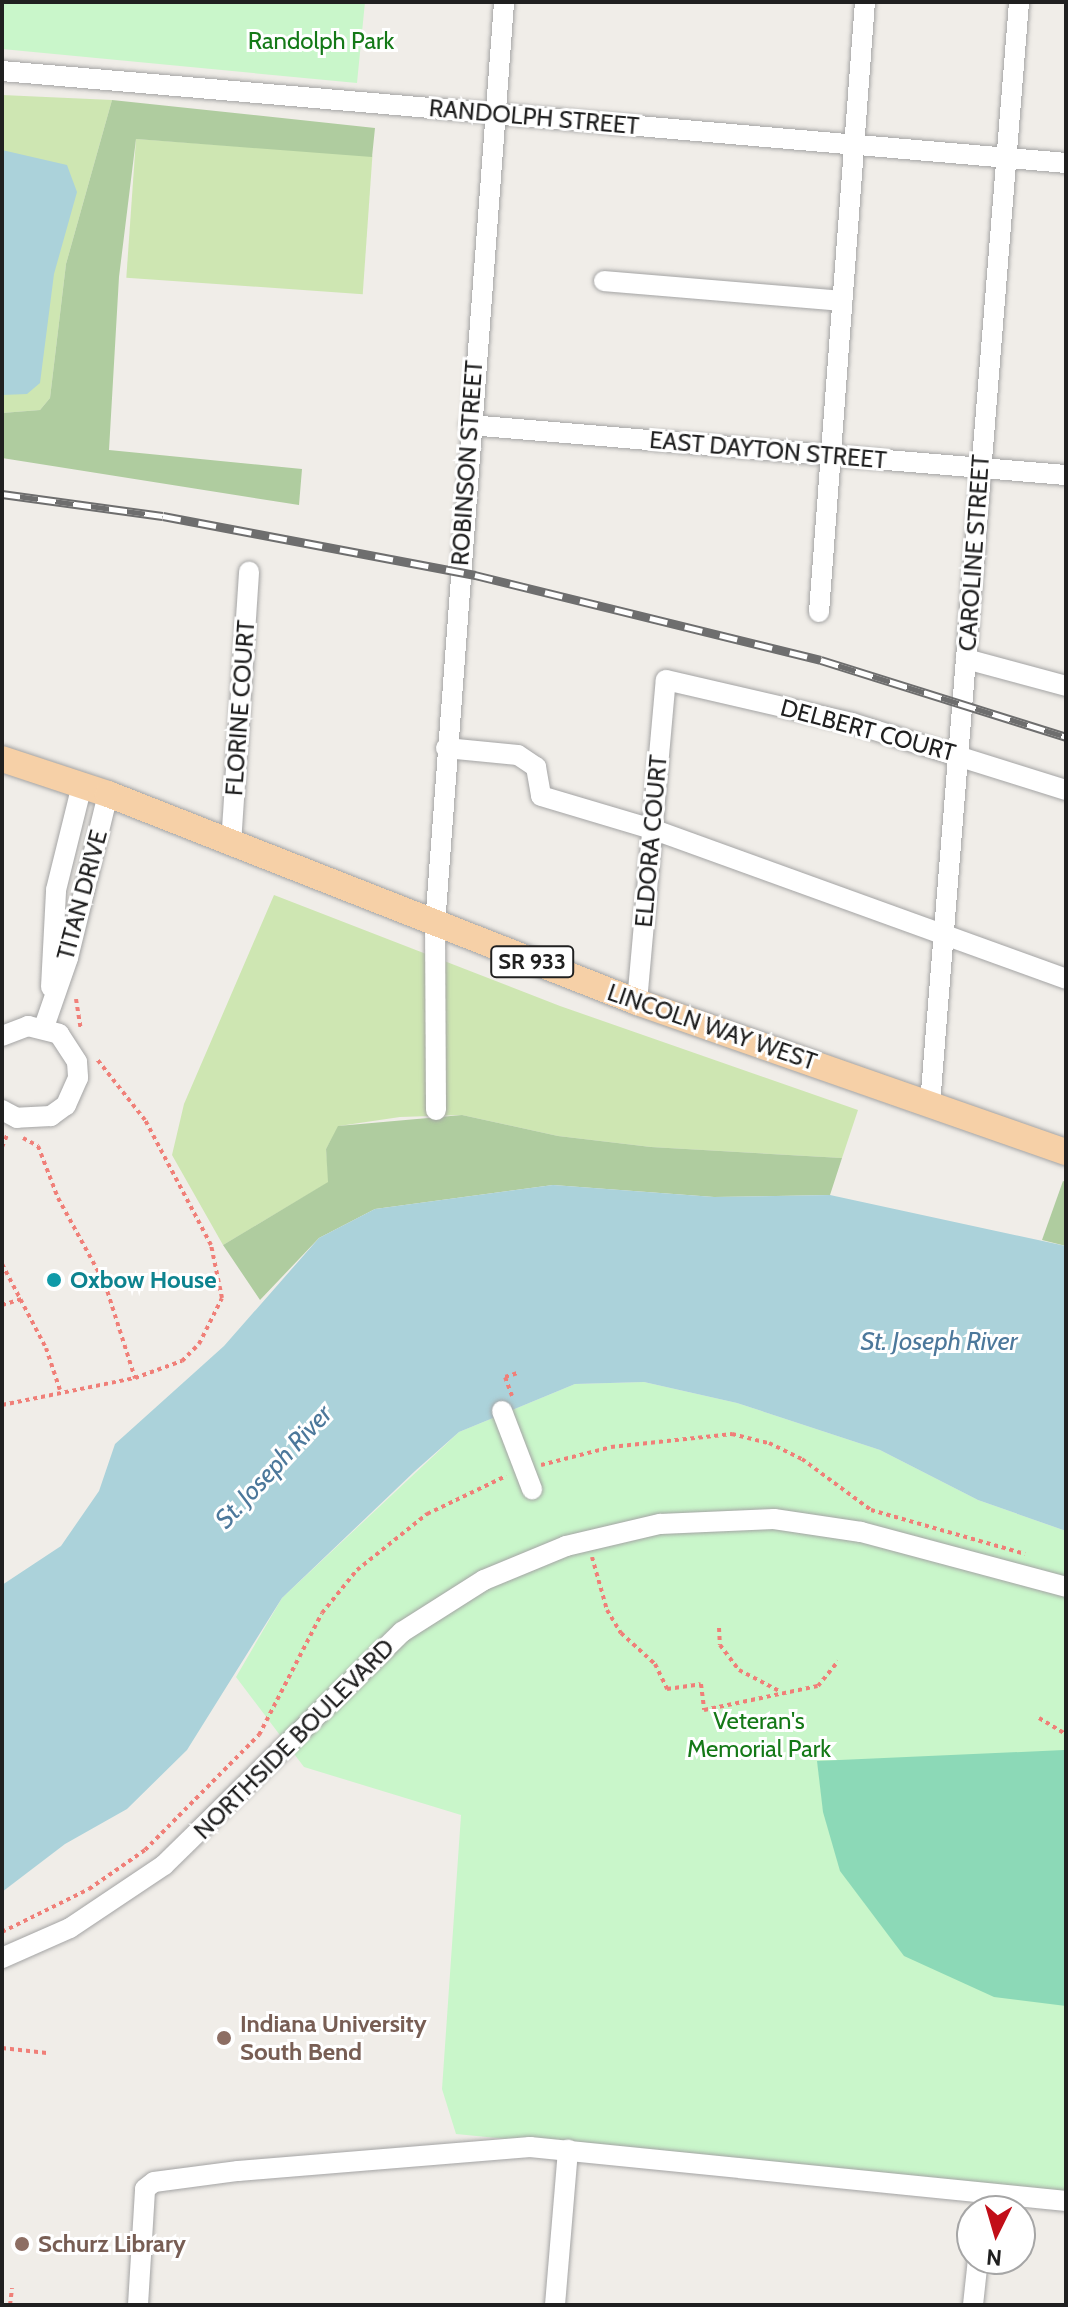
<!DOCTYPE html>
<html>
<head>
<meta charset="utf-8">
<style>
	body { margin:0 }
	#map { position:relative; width:1068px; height:2307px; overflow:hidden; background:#f0ede8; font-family:Cabin,sans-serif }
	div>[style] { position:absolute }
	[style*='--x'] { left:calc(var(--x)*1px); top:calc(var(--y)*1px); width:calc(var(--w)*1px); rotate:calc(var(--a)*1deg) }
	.grass>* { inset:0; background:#cee6b2; transform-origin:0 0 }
	.forest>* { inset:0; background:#afcc9f }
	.park>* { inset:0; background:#c9f6ca }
	.pitch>* { inset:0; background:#8cd9b7 }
	.water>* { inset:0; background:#abd2da }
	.path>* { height:4px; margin-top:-2px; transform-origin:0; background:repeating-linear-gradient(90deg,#f07f78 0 4px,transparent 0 8px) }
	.roads { filter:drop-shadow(0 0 2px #a4a4a4) drop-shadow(0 0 2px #a4a4a4) }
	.minor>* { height:20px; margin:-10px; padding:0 10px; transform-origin:10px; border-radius:10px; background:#fff }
	.major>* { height:26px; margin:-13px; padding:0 13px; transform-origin:13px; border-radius:13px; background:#f6d0a7 }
	.rail>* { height:9px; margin-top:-4.5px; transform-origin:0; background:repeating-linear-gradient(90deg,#fff 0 18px,#6e6e6e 0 36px); box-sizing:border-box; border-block:2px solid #6e6e6e }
	.dots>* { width:22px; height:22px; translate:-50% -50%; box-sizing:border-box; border:4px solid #fff; border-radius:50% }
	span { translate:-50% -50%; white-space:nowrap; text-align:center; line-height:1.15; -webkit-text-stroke:6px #fff; paint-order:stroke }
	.shield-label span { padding:2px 6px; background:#fff; border:2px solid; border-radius:6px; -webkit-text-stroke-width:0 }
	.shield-label { font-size:22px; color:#202020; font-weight:700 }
	.park-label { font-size:24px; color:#147917 }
	.street-label { font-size:24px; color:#202020 }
	.culture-label { font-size:24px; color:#0d838f; font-weight:700 }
	.left { translate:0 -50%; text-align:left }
	.education-label { font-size:24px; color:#785e54; font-weight:700 }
	.water-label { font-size:26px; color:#4c789b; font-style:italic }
	.frame { position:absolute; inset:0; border:4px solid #202020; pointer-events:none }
	.north { position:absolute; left:956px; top:2195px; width:80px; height:80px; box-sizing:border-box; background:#fff; border:2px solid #a6a6a6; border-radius:50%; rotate:185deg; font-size:22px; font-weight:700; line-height:32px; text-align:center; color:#202020 }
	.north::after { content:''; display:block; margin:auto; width:28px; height:36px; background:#c20e18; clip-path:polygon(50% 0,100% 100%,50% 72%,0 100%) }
</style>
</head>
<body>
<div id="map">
	<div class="grass">
		<i style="clip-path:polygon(2px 95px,112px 100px,66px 264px,50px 398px,40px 410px,2px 413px)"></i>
		<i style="left:136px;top:139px;width:237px;height:139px;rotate:4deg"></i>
		<i style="clip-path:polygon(274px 895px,560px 1006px,858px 1110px,842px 1158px,651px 1147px,558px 1136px,462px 1115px,400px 1117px,339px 1126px,326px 1149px,329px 1182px,223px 1245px,172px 1155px,184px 1104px)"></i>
	</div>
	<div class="forest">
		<i style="clip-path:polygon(112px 100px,375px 128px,372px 157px,136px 139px,119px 277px,109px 450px,302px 469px,299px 505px,2px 458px,2px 413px,40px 410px,50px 398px,66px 264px)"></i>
		<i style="clip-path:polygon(462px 1115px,558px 1136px,651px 1147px,842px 1158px,830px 1195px,714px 1197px,553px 1185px,375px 1209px,319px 1238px,260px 1300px,223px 1245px,328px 1182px,326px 1149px,338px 1126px)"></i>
		<i style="clip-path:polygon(1063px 1181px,1066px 1182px,1066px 1246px,1042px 1240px)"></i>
	</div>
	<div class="park">
		<i style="clip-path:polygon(2px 2px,365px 2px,357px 83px,2px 49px)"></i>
		<i style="clip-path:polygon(644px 1382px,737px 1403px,880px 1450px,978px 1500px,1066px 1531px,1066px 2193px,456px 2134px,442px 2089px,461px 1815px,304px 1767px,236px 1677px,282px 1598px,459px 1432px,575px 1384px)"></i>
	</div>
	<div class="pitch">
		<i style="clip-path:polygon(1064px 1750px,1066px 2006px,994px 1997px,904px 1956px,840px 1871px,823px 1812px,817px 1761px)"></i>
	</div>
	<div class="water">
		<i style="clip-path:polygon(2px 150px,67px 165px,77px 192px,54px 274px,40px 383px,27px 394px,2px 395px)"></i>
		<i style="clip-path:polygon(553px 1185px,714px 1197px,830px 1195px,1066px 1246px,1066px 1531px,978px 1500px,880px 1450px,737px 1403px,644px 1382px,575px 1384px,459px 1432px,415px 1471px,282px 1598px,187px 1750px,127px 1809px,65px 1844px,2px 1892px,2px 1585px,61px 1546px,99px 1491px,115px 1444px,224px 1346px,319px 1238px,375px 1209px)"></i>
	</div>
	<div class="path">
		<i style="--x:76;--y:999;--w:30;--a:81"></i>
		<i style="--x:23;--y:1138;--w:17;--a:28"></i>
		<i style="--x:38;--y:1146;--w:56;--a:69"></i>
		<i style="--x:58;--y:1198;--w:98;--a:61.3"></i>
		<i style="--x:105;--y:1284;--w:99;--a:72.3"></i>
		<i style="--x:2;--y:1147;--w:13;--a:-67"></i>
		<i style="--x:2;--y:1264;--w:95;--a:62.4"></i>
		<i style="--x:46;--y:1348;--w:44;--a:71.6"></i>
		<i style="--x:2;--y:1305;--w:21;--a:-17"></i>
		<i style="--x:512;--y:1396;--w:20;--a:-110"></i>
		<i style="--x:505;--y:1377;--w:13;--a:-18"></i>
		<i style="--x:2;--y:1405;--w:136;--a:-11.5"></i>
		<i style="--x:135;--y:1378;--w:50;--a:-19.9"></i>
		<i style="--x:182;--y:1361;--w:24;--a:-45"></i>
		<i style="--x:199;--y:1344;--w:51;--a:-63.4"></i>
		<i style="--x:222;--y:1298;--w:54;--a:-101.7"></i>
		<i style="--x:211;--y:1245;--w:141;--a:-117.8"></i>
		<i style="--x:145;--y:1120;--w:79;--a:-128.3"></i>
		<i style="--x:541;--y:1465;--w:72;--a:-14.4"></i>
		<i style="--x:611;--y:1447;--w:122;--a:-6.1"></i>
		<i style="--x:732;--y:1434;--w:38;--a:14"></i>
		<i style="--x:769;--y:1443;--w:37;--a:26"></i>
		<i style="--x:802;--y:1459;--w:86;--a:36.5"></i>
		<i style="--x:871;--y:1510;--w:160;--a:15.9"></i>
		<i style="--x:592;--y:1557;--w:55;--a:74.2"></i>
		<i style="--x:607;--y:1610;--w:27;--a:59"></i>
		<i style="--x:621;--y:1633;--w:46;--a:42.4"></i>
		<i style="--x:655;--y:1664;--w:28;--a:64"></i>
		<i style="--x:667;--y:1689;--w:34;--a:-8"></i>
		<i style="--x:701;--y:1684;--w:26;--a:83"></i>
		<i style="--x:704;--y:1710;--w:116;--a:-11.9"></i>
		<i style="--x:818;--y:1686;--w:32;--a:-51"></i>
		<i style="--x:719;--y:1628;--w:17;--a:87"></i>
		<i style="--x:720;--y:1645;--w:31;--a:53"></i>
		<i style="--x:739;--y:1670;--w:47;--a:27.6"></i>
		<i style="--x:1039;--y:1718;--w:31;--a:31"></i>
		<i style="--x:2;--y:1932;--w:97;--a:-26.3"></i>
		<i style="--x:89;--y:1889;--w:68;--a:-34.9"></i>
		<i style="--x:145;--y:1850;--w:162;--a:-45.3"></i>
		<i style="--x:259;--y:1735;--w:137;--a:-62.7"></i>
		<i style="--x:322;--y:1613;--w:55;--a:-50.9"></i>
		<i style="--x:357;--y:1570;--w:90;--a:-38.7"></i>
		<i style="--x:427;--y:1514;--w:88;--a:-25.7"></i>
		<i style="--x:2;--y:2048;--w:45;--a:6.3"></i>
		<i style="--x:10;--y:2305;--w:17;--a:-83"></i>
	</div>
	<div class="roads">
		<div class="minor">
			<i style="--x:2;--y:71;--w:1068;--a:4.94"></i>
			<i style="--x:604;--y:281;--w:239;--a:4.8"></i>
			<i style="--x:470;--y:425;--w:598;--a:4.8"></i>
			<i style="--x:819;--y:612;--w:612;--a:-85.69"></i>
			<i style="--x:966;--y:659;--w:104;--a:15.1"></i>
			<i style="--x:446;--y:748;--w:72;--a:5.6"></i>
			<i style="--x:518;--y:755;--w:22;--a:34"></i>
			<i style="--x:536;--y:767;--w:29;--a:80"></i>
			<i style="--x:541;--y:796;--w:116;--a:16.6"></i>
			<i style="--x:652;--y:829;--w:440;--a:19.9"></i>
			<i style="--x:231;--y:844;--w:273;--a:-86.2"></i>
			<i style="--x:51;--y:987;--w:97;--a:-87"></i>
			<i style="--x:56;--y:890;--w:108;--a:-76.1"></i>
			<i style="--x:637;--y:1002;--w:323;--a:-84.9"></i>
			<i style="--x:666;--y:680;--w:191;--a:13"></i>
			<i style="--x:852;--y:723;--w:224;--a:17.4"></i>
			<i style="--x:44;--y:1027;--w:73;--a:-70.8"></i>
			<i style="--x:68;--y:958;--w:169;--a:-76.3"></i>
			<i style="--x:2;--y:1036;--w:28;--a:-21"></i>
			<i style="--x:28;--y:1026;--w:32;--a:14"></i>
			<i style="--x:59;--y:1034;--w:33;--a:57"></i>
			<i style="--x:77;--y:1062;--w:16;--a:86"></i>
			<i style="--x:78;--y:1078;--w:30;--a:114"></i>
			<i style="--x:66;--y:1105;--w:19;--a:144"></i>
			<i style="--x:51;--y:1116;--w:34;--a:177"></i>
			<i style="--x:17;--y:1118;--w:17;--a:-152"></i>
			<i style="--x:930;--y:1104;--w:1106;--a:-85.38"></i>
			<i style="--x:436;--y:1110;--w:185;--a:-90.3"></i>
			<i style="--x:435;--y:925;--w:926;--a:-85.72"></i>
			<i style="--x:502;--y:1411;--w:84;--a:69"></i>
			<i style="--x:2;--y:1958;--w:74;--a:-23.8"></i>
			<i style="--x:70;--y:1928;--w:113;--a:-33.8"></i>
			<i style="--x:164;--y:1865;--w:333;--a:-44.4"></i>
			<i style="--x:402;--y:1632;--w:97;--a:-32.4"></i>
			<i style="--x:484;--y:1580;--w:89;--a:-22.5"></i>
			<i style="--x:566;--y:1546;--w:97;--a:-13.2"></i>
			<i style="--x:660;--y:1524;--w:114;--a:-2.5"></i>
			<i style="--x:774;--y:1519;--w:88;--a:8.5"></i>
			<i style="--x:861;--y:1532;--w:212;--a:15"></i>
			<i style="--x:138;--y:2305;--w:116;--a:-86.5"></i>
			<i style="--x:145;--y:2189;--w:11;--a:-38"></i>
			<i style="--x:154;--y:2182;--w:85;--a:-7.5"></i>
			<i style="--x:238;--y:2171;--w:293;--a:-4.7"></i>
			<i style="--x:530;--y:2147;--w:539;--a:5.75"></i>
			<i style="--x:555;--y:2305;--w:156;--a:-85.2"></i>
			<i style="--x:973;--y:2305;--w:46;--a:-83.8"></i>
		</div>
		<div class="major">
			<i style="--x:2;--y:759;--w:112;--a:18.3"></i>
			<i style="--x:108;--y:794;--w:568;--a:21.46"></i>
			<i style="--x:637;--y:1002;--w:454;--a:19.3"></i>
		</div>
	</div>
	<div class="rail">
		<i style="--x:2;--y:494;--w:162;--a:7.8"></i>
		<i style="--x:163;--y:516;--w:318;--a:10.7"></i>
		<i style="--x:475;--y:575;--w:356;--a:13.8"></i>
		<i style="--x:821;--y:660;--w:257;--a:17.4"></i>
	</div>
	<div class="dots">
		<i style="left:54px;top:1280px;background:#0f9aa8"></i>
		<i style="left:224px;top:2038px;background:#8d6e63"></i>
		<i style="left:22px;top:2244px;background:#8d6e63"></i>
	</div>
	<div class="shield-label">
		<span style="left:532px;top:962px">SR 933</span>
	</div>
	<div class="park-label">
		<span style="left:321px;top:41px">Randolph Park</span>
		<span style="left:759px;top:1735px">Veteran's<br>Memorial Park</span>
	</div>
	<div class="street-label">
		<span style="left:534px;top:117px;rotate:5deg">RANDOLPH STREET</span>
		<span style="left:768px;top:450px;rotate:5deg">EAST DAYTON STREET</span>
		<span style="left:467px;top:463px;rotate:-86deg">ROBINSON STREET</span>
		<span style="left:974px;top:553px;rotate:-86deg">CAROLINE STREET</span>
		<span style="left:240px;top:708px;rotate:-86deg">FLORINE COURT</span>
		<span style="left:868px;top:730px;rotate:15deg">DELBERT COURT</span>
		<span style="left:651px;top:841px;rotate:-85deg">ELDORA COURT</span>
		<span style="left:82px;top:895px;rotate:-75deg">TITAN DRIVE</span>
		<span style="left:712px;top:1027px;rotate:19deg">LINCOLN WAY WEST</span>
		<span style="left:294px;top:1739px;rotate:-45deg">NORTHSIDE BOULEVARD</span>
	</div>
	<div class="culture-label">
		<span class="left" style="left:70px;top:1280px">Oxbow House</span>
	</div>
	<div class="education-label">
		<span class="left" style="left:240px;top:2038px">Indiana University<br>South Bend</span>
		<span class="left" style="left:38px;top:2244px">Schurz Library</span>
	</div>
	<div class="water-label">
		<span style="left:939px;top:1342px">St. Joseph River</span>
		<span style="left:274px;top:1467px;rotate:-47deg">St. Joseph River</span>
	</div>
	<div class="frame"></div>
	<div class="north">N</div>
</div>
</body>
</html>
